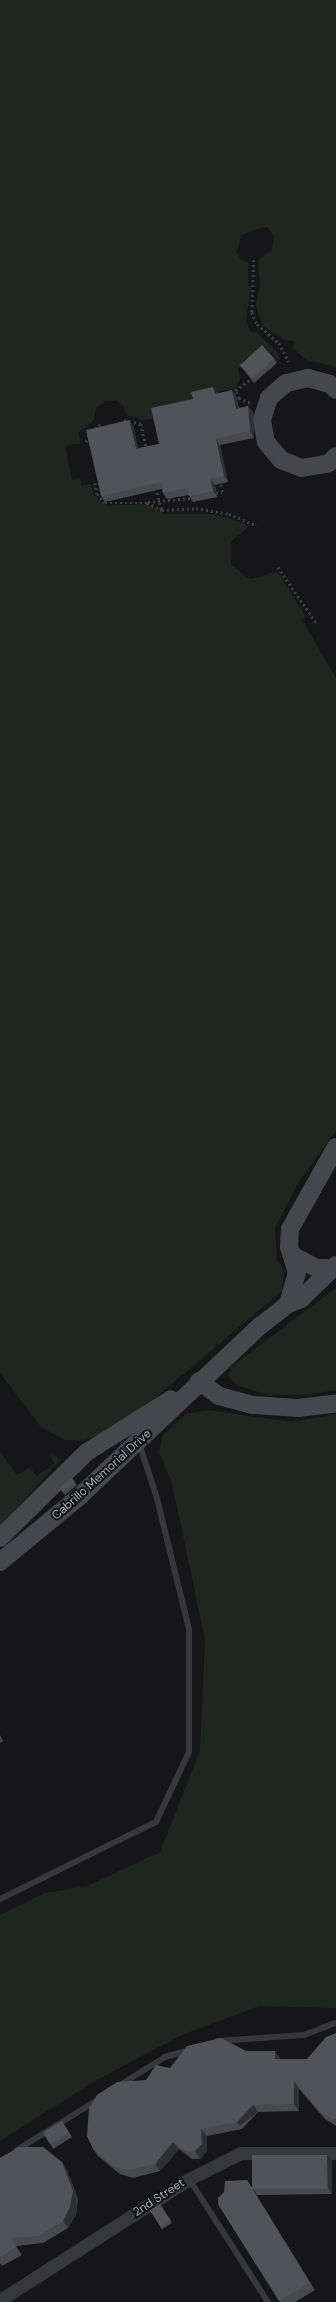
<!DOCTYPE html>
<html>
<head>
<meta charset="utf-8">
<style>
	body { margin:0 }
	#map { position:relative; width:336px; height:2302px; overflow:hidden; background:#161618; font-family:"DM Sans",sans-serif }
	div>[style] { position:absolute }
	[style*='--x'] { left:calc(var(--x)*1px); top:calc(var(--y)*1px); width:calc(var(--w)*1px); rotate:calc(var(--a)*1deg) }
	.green>* { inset:0; background:#1e261f }
	.path>* { height:2.5px; margin-top:-1.25px; transform-origin:0; background:repeating-linear-gradient(90deg,#3d3f44 0 2px,transparent 0 5px) }
	.lane>* { height:6px; margin:-3px; padding:0 3px; transform-origin:3px; border-radius:3px; background:#37383d }
	.street>* { height:13px; margin:-6.5px; padding:0 6.5px; transform-origin:6.5px; border-radius:6.5px; background:#37383d }
	.secondary>* { height:18px; margin:-9px; padding:0 9px; transform-origin:9px; border-radius:9px; background:#45474d }
	.wall>* { inset:0; background:#47494d; transform-origin:0 0 }
	.shaded-wall>* { inset:0; background:#2f3033; transform-origin:0 0 }
	.building>* { inset:0; background:#525359; transform-origin:0 0 }
	span { translate:-50% -50%; white-space:nowrap; text-align:center; line-height:1.15; -webkit-text-stroke:4px #111113; paint-order:stroke }
	.street-label { font-size:12px; color:#a8adb8 }
</style>
</head>
<body>
<div id="map">
	<div class="green">
		<i style="clip-path:polygon(0 0,336px 0,336px 367px,306px 360px,293px 348px,294px 341px,285px 340px,263px 326px,256px 306px,260px 284px,258px 260px,272px 250px,274px 236px,267px 227px,250px 231px,241px 236px,237px 252px,241px 260px,249px 263px,248px 285px,251px 287px,246px 320px,250px 331px,257px 333px,278px 353px,279px 362px,265px 346px,238px 369px,240px 379px,236px 388px,193px 397px,195px 406px,156px 419px,142px 420px,127px 415px,124px 406px,116px 401px,105px 401px,96px 408px,94px 420px,78px 433px,81px 443px,65px 446px,72px 480px,80px 479px,82px 486px,91px 484px,93px 494px,106px 506px,146px 504px,164px 514px,214px 514px,246px 524px,248px 527px,231px 542px,231px 565px,250px 579px,276px 572px,280px 575px,306px 617px,302px 620px,336px 678px,336px 1131px,298px 1183px,275px 1228px,277px 1259px,284px 1271px,282px 1291px,143px 1408px,104px 1434px,82px 1441px,65px 1440px,41px 1427px,0 1373px)"></i>
		<i style="clip-path:polygon(336px 1288px,336px 1390px,307px 1395px,268px 1395px,236px 1385px,228px 1376px,231px 1367px)"></i>
		<i style="clip-path:polygon(208px 1410px,292px 1422px,336px 1414px,336px 2008px,259px 2006px,182px 2035px,93px 2082px,0 2141px,0 1915px,45px 1893px,87px 1886px,160px 1852px,200px 1751px,205px 1640px,172px 1483px,159px 1452px,163px 1435px,186px 1414px)"></i>
		<i style="clip-path:polygon(0 1452px,17px 1475px,30px 1468px,37px 1476px,55px 1463px,49px 1455px,52px 1453px,60px 1460px,0 1527px)"></i>
	</div>
	<div class="path">
		<i style="--x:254;--y:260;--w:52;--a:92.2"></i>
		<i style="--x:252;--y:312;--w:13;--a:67"></i>
		<i style="--x:257;--y:324;--w:29;--a:41"></i>
		<i style="--x:279;--y:343;--w:21;--a:62"></i>
		<i style="--x:236;--y:392;--w:7;--a:63"></i>
		<i style="--x:239;--y:398;--w:13;--a:23"></i>
		<i style="--x:231;--y:393;--w:24;--a:-35"></i>
		<i style="--x:124;--y:420;--w:17;--a:13"></i>
		<i style="--x:141;--y:424;--w:27;--a:77"></i>
		<i style="--x:95;--y:429;--w:7;--a:-45"></i>
		<i style="--x:86;--y:442;--w:8;--a:-67"></i>
		<i style="--x:95;--y:483;--w:11;--a:80"></i>
		<i style="--x:97;--y:494;--w:12;--a:48"></i>
		<i style="--x:105;--y:503;--w:42;--a:0"></i>
		<i style="--x:147;--y:503;--w:17;--a:25"></i>
		<i style="--x:162;--y:510;--w:34;--a:-3"></i>
		<i style="--x:196;--y:508;--w:34;--a:10"></i>
		<i style="--x:229;--y:514;--w:30;--a:23"></i>
		<i style="--x:156;--y:488;--w:23;--a:75"></i>
		<i style="--x:216;--y:493;--w:6;--a:-9"></i>
		<i style="--x:222;--y:492;--w:10;--a:-101"></i>
		<i style="--x:148;--y:502;--w:44;--a:-5.2"></i>
		<i style="--x:278;--y:567;--w:69;--a:55.6"></i>
	</div>
	<div class="lane">
		<i style="--x:0;--y:1899;--w:174;--a:-26.3"></i>
		<i style="--x:156;--y:1822;--w:77;--a:-64.8"></i>
		<i style="--x:189;--y:1752;--w:123;--a:-90"></i>
		<i style="--x:189;--y:1629;--w:138;--a:-103.8"></i>
		<i style="--x:156;--y:1495;--w:55;--a:-108.1"></i>
		<i style="--x:217;--y:2041;--w:87;--a:-3.9"></i>
		<i style="--x:304;--y:2035;--w:34;--a:-21"></i>
		<i style="--x:120;--y:2085;--w:53;--a:-31.9"></i>
		<i style="--x:165;--y:2057;--w:26;--a:-16"></i>
		<i style="--x:17;--y:2150;--w:97;--a:-31.9"></i>
		<i style="--x:189;--y:2179;--w:146;--a:57.3"></i>
	</div>
	<div class="street">
		<i style="--x:0;--y:2300;--w:224;--a:-32.6"></i>
		<i style="--x:189;--y:2179;--w:58;--a:-26.6"></i>
		<i style="--x:241;--y:2153;--w:95;--a:0"></i>
	</div>
	<div class="secondary">
		<i style="--x:336;--y:390;--w:8;--a:-135"></i>
		<i style="--x:330;--y:384;--w:23;--a:-165"></i>
		<i style="--x:308;--y:378;--w:23;--a:167"></i>
		<i style="--x:286;--y:383;--w:23;--a:139"></i>
		<i style="--x:269;--y:398;--w:23;--a:108"></i>
		<i style="--x:262;--y:420;--w:22;--a:80"></i>
		<i style="--x:266;--y:442;--w:23;--a:50"></i>
		<i style="--x:281;--y:460;--w:22;--a:21"></i>
		<i style="--x:302;--y:468;--w:27;--a:-10"></i>
		<i style="--x:329;--y:463;--w:10;--a:-45"></i>
		<i style="--x:292;--y:1255;--w:27;--a:28"></i>
		<i style="--x:316;--y:1268;--w:16;--a:0"></i>
		<i style="--x:288;--y:1304;--w:32;--a:-74"></i>
		<i style="--x:297;--y:1273;--w:27;--a:-107"></i>
		<i style="--x:289;--y:1247;--w:18;--a:-87"></i>
		<i style="--x:290;--y:1229;--w:94;--a:-60.7"></i>
		<i style="--x:199;--y:1381;--w:25;--a:37"></i>
		<i style="--x:219;--y:1396;--w:35;--a:15"></i>
		<i style="--x:253;--y:1405;--w:45;--a:3.8"></i>
		<i style="--x:298;--y:1408;--w:38;--a:-7"></i>
		<i style="--x:0;--y:1538;--w:122;--a:-44.7"></i>
		<i style="--x:87;--y:1452;--w:99;--a:-32.2"></i>
		<i style="--x:0;--y:1562;--w:104;--a:-39.5"></i>
		<i style="--x:80;--y:1496;--w:248;--a:-43.4"></i>
		<i style="--x:260;--y:1326;--w:36;--a:-38"></i>
		<i style="--x:288;--y:1304;--w:14;--a:-21"></i>
		<i style="--x:301;--y:1299;--w:49;--a:-44.2"></i>
	</div>
	<div class="wall">
		<i style="clip-path:polygon(274px 358px,277px 363px,254px 383px,239px 364px)"></i>
		<i style="clip-path:polygon(218px 393px,236px 396px,239px 408px,248px 406px,253px 412px,254px 438px,220px 445px,228px 482px,215px 485px,217px 497px,193px 502px,189px 495px,167px 499px,163px 493px,162px 489px,105px 502px,101px 496px,129px 420px,133px 426px,138px 448px,159px 444px)"></i>
		<i style="clip-path:polygon(75px 1482px,77px 1485px,65px 1495px,60px 1489px)"></i>
		<i style="clip-path:polygon(0 1735px,3px 1741px,0 1743px)"></i>
		<i style="clip-path:polygon(336px 2033px,336px 2126px,325px 2119px,299px 2089px,299px 2111px,258px 2112px,242px 2129px,207px 2136px,207px 2151px,200px 2159px,192px 2159px,179px 2149px,160px 2171px,133px 2178px,120px 2174px,98px 2156px,93px 2149px,146px 2080px,170px 2068px,246px 2051px,280px 2058px,280px 2059px,307px 2059px)"></i>
		<i style="left:62px;top:2121px;width:19px;height:22px;rotate:58deg"></i>
		<i style="clip-path:polygon(0 2158px,67px 2170px,78px 2199px,76px 2214px,68px 2228px,43px 2243px,16px 2246px,22px 2255px,2px 2266px,0 2263px)"></i>
		<i style="clip-path:polygon(332px 2161px,332px 2194px,257px 2195px,253px 2189px)"></i>
		<i style="clip-path:polygon(247px 2180px,315px 2290px,295px 2302px,280px 2302px,218px 2204px)"></i>
		<i style="clip-path:polygon(160px 2204px,172px 2223px,162px 2229px,160px 2227px)"></i>
	</div>
	<div class="shaded-wall">
		<i style="clip-path:polygon(213px 387px,218px 393px,215px 394px)"></i>
		<i style="clip-path:polygon(232px 390px,236px 396px,240px 415px,236px 409px)"></i>
		<i style="clip-path:polygon(248px 406px,253px 412px,254px 438px,250px 431px)"></i>
		<i style="clip-path:polygon(129px 420px,133px 426px,140px 455px,136px 449px)"></i>
		<i style="clip-path:polygon(216px 439px,220px 445px,228px 482px,224px 476px)"></i>
		<i style="clip-path:polygon(210px 479px,215px 485px,217px 497px,213px 491px)"></i>
		<i style="clip-path:polygon(275px 2051px,280px 2058px,280px 2066px,275px 2059px)"></i>
		<i style="clip-path:polygon(294px 2081px,299px 2089px,299px 2111px,294px 2104px)"></i>
		<i style="left:253px;top:2105px;width:9px;height:23px;rotate:54deg"></i>
		<i style="clip-path:polygon(201px 2129px,207px 2136px,207px 2151px,200px 2159px,195px 2151px)"></i>
		<i style="clip-path:polygon(173px 2142px,179px 2149px,160px 2171px,155px 2164px)"></i>
		<i style="clip-path:polygon(327px 2155px,332px 2161px,332px 2194px,328px 2188px)"></i>
		<i style="clip-path:polygon(62px 2162px,67px 2170px,78px 2199px,76px 2214px,68px 2228px,63px 2221px)"></i>
		<i style="clip-path:polygon(247px 2180px,252px 2188px,315px 2290px,310px 2283px)"></i>
	</div>
	<div class="building">
		<i style="left:262px;top:345px;width:18px;height:30px;rotate:47deg"></i>
		<i style="clip-path:polygon(213px 387px,215px 394px,232px 390px,236px 409px,248px 406px,250px 431px,216px 439px,224px 476px,210px 479px,213px 491px,189px 496px,187px 488px,163px 493px,161px 482px,101px 496px,86px 430px,129px 420px,136px 449px,159px 444px,151px 408px,193px 399px,191px 392px)"></i>
		<i style="left:72px;top:1478px;width:5px;height:16px;rotate:53deg"></i>
		<i style="clip-path:polygon(336px 2033px,336px 2119px,332px 2119px,320px 2112px,294px 2081px,294px 2104px,253px 2105px,237px 2122px,201px 2129px,202px 2144px,195px 2151px,187px 2152px,173px 2142px,155px 2164px,128px 2170px,114px 2167px,93px 2149px,87px 2136px,89px 2108px,97px 2095px,117px 2082px,146px 2080px,156px 2065px,170px 2068px,187px 2046px,221px 2038px,246px 2051px,275px 2051px,275px 2059px,307px 2059px,326px 2037px)"></i>
		<i style="left:62px;top:2121px;width:14px;height:22px;rotate:60deg"></i>
		<i style="clip-path:polygon(19px 2147px,43px 2147px,62px 2162px,73px 2191px,70px 2207px,63px 2221px,38px 2236px,11px 2238px,16px 2247px,0 2257px,0 2158px)"></i>
		<i style="left:252px;top:2155px;width:75px;height:34px"></i>
		<i style="clip-path:polygon(247px 2180px,310px 2283px,279px 2301px,218px 2204px,218px 2198px,224px 2192px,225px 2181px)"></i>
		<i style="left:160px;top:2204px;width:20px;height:12px;rotate:57deg"></i>
	</div>
	<div class="street-label">
		<span style="left:102px;top:1475px;rotate:-42deg">Cabrillo Memorial Drive</span>
		<span style="left:159px;top:2198px;rotate:-33deg">2nd Street</span>
	</div>
</div>
</body>
</html>
